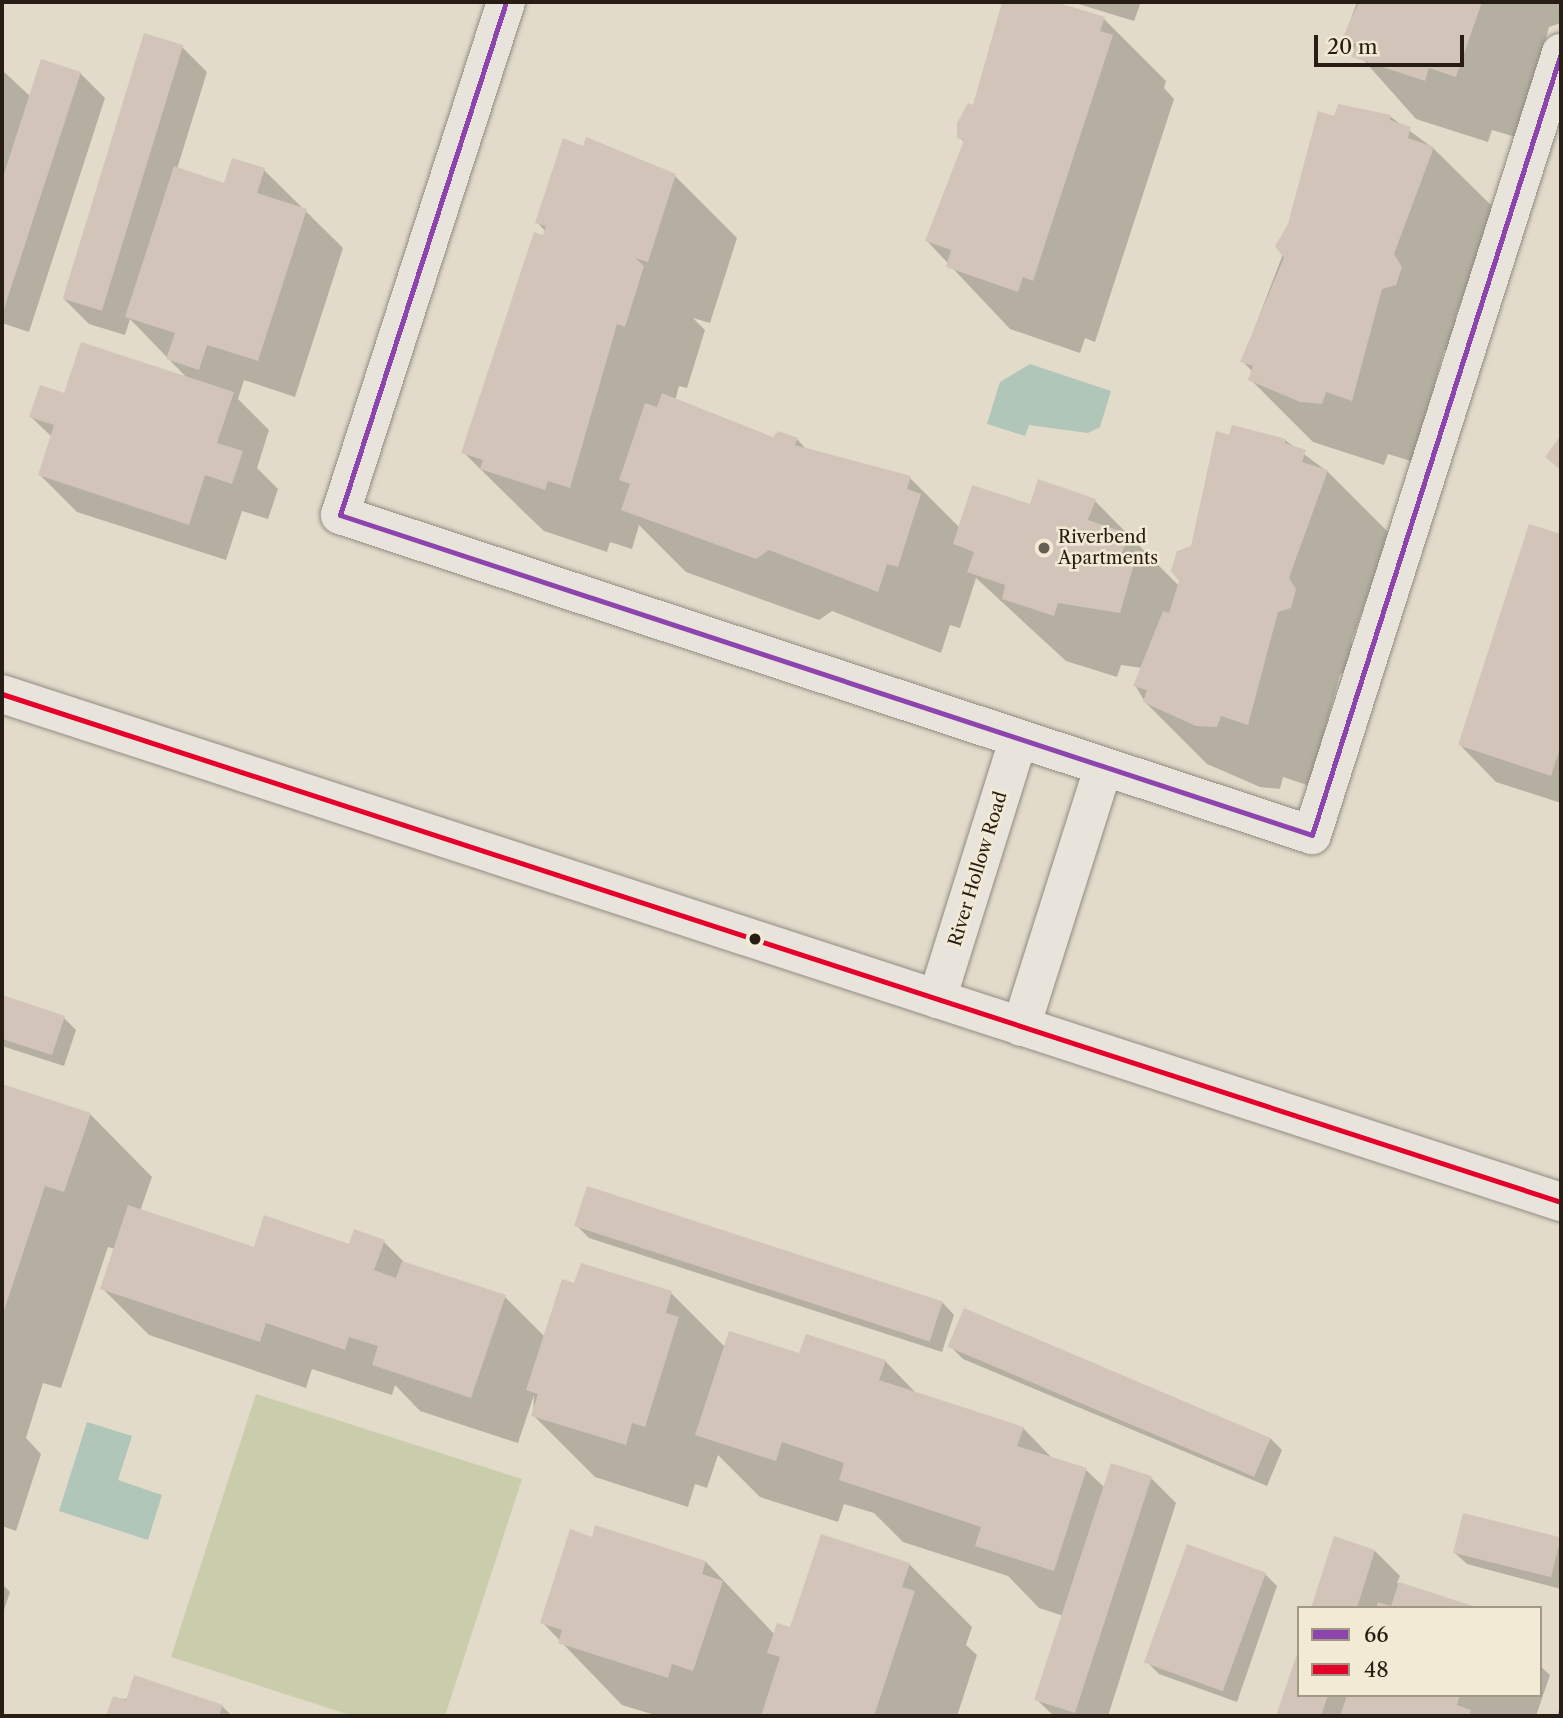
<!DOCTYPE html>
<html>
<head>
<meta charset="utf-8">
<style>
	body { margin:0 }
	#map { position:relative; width:1563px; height:1718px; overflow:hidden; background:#e2dbca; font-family:"Libre Caslon Text",serif }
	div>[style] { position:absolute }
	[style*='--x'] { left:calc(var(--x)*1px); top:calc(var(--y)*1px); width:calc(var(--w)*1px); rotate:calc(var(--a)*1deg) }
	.green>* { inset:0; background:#c9cdac }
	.water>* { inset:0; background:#afc6b9 }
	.shadow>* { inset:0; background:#0003 }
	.building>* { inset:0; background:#d2c4b8; transform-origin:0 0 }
	.roads { filter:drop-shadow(0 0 2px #928c82) drop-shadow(0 0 2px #928c82) }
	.minor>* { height:38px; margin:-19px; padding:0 19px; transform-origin:19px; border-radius:19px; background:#e8e4dc }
	.secondary>* { height:38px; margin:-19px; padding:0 19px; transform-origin:19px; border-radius:19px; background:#e8e4dc }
	.bus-1>* { height:5px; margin:-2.5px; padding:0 2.5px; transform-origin:2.5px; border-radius:2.5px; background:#8e44ad }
	.bus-2>* { height:5px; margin:-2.5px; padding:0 2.5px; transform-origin:2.5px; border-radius:2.5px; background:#e4002b }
	.dots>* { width:19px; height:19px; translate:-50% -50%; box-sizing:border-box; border:4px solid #f3ead5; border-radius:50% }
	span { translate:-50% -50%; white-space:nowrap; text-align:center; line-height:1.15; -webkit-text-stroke:5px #f3ead5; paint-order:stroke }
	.poi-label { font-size:18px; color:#271d14 }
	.left { translate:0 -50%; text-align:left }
	.street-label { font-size:18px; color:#271d14 }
	.frame { position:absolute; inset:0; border:4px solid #271d14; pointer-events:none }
	.legend { position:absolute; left:1297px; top:1606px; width:245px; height:91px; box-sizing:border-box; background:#f3ead5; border:2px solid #a19888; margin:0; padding:9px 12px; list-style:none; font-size:21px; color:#271d14 }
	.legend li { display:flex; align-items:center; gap:14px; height:35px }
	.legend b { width:35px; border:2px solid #a19888 }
	.scale { position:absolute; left:1314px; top:35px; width:150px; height:32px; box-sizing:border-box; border:4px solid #271d14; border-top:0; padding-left:9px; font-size:21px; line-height:24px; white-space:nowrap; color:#271d14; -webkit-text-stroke:5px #f3ead5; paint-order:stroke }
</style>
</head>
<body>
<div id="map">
	<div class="green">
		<i style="clip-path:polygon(256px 1394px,522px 1479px,445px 1716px,353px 1716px,171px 1657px)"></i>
	</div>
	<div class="water">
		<i style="clip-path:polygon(1030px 364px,1111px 391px,1100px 427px,1088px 433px,1029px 425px,1025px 436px,987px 424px,1000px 382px)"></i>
		<i style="clip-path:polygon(87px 1422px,132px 1436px,118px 1480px,162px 1495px,148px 1540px,59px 1511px)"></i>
	</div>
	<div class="shadow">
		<i style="clip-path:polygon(1004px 2px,1033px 7px,1051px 2px,1104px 19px,1166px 81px,1164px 88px,1174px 99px,1095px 342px,1085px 338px,1080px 353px,1010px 329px,927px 241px,965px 143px,959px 137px,975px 107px)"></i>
		<i style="clip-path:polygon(1072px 2px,1141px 2px,1134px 21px)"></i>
		<i style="clip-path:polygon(1357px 2px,1561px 2px,1561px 23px,1549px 27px,1519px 138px,1492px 130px,1488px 142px,1416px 119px,1344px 38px)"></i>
		<i style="clip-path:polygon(182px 47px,207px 72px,177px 169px,226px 185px,264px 170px,343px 248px,295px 397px,244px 380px,238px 399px,269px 430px,257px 468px,278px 489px,268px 519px,242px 511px,226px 560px,77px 512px,40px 475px,52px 437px,31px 417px,65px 395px,188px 379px,130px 319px,125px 335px,89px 324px,64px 299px)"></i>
		<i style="clip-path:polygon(2px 70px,31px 97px,80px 73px,105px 98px,29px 332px,2px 323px)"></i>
		<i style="clip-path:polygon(1391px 117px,1433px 148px,1496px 210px,1455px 318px,1463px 330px,1452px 353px,1444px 350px,1414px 462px,1388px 454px,1384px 465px,1313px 442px,1250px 379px,1253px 372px,1242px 361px,1335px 118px)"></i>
		<i style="clip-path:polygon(675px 176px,737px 238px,710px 323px,693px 318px,705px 330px,687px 388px,679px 386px,675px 401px,774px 439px,797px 439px,807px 450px,910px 478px,960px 528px,1032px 506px,1095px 501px,1179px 586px,1230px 437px,1285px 440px,1328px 472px,1390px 534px,1351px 642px,1358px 653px,1353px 670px,1340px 674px,1310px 786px,1283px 777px,1280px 789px,1260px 787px,1207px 764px,1145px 702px,1135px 685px,1142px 668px,1121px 665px,1117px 677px,1066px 661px,976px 578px,960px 628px,950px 625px,941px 653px,832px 611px,819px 620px,686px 572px,639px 525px,632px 549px,610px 542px,607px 552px,544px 531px,526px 514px,463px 452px,546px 232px,537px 222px)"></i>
		<i style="clip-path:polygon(1530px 526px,1561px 536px,1561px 803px,1496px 782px,1460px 745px)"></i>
		<i style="clip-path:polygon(2px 997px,64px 1018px,76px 1030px,64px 1066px,2px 1046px)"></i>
		<i style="clip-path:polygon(2px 1086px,90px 1114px,152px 1177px,140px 1211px,255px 1249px,384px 1242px,406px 1264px,505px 1297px,545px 1337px,576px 1286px,671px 1293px,726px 1348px,885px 1361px,917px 1394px,1023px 1428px,1054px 1460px,1086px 1470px,1105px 1488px,1112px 1465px,1151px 1478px,1176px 1503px,1108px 1716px,1054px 1716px,1037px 1700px,1064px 1616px,1039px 1608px,1008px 1576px,903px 1542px,874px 1513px,844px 1504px,838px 1522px,760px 1497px,718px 1455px,707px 1488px,695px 1484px,688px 1507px,595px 1477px,533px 1415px,534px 1395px,518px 1443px,420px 1411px,395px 1385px,392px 1395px,312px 1369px,306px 1388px,149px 1335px,102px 1288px,115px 1249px,108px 1247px,61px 1388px,43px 1383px,26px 1438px,41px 1454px,16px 1531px,2px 1526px)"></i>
		<i style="clip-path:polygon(577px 1226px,942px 1302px,954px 1315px,942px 1352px,589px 1238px)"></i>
		<i style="clip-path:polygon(950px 1346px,1270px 1438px,1282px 1450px,1267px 1486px,963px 1359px)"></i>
		<i style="clip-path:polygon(1464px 1515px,1561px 1540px,1561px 1589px,1467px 1564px,1454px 1552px)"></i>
		<i style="clip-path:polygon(593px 1539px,706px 1562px,775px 1635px,909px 1564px,972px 1627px,966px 1645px,977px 1655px,957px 1716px,658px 1716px,622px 1705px,542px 1622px)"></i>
		<i style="clip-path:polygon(1375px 1551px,1400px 1576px,1397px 1583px,1472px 1608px,1313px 1608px)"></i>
		<i style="clip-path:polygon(1265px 1574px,1277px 1586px,1237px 1702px,1159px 1674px,1147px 1662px)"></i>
		<i style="clip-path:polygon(2px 1584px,10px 1592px,2px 1616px)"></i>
		<i style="clip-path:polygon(1299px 1652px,1299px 1695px,1540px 1695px,1540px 1666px,1550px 1675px,1536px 1716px,1278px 1716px)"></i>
		<i style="clip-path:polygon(114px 1698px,222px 1706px,232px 1716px,108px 1716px)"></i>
		<i style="clip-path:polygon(1561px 1704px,1561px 1716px,1557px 1716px)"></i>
	</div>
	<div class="building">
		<i style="clip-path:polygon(1002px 2px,1056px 2px,1105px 17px,1100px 31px,1113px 35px,1033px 281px,1023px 277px,1018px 292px,946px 267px,951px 250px,925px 241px,964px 140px,957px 138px,957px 123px,968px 103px,973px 105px)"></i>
		<i style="clip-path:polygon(1359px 2px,1482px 2px,1456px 77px,1429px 68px,1425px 81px,1352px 57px,1356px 44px,1342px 39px)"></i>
		<i style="left:144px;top:33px;width:41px;height:278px;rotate:17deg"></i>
		<i style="clip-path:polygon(41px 59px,81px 72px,4px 309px,2px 180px)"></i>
		<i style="clip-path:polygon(1338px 104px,1391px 115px,1390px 120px,1411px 127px,1408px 138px,1434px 147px,1394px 254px,1402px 267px,1396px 285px,1382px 289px,1352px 401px,1326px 392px,1322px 404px,1300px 402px,1248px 380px,1253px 366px,1240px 362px,1284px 258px,1275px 246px,1288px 224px,1318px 111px,1334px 116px)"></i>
		<i style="clip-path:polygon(586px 137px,676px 174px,648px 262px,635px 258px,644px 266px,625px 327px,617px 324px,570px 488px,548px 481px,545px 490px,480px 469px,483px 460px,461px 453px,534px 232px,543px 235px,546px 226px,535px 223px,563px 138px,583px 146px)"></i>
		<i style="clip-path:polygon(232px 158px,265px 168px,257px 193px,307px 209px,258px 361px,207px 345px,199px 370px,166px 359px,175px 333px,125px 317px,174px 166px,224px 183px)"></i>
		<i style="clip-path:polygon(81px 342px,234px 392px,217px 443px,243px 451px,232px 484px,205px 475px,189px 525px,38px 475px,54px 425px,29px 417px,40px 385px,64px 393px)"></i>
		<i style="clip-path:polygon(662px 393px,773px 437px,778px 431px,798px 438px,795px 445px,911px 476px,907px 489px,921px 494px,898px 567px,887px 564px,878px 592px,769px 550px,756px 559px,621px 510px,630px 484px,619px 480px,645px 403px,657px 407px)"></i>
		<i style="clip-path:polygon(1232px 425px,1286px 439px,1285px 443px,1306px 450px,1302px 462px,1328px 470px,1289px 578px,1296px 589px,1291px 608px,1278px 612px,1248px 725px,1221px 716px,1217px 727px,1196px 726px,1143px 702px,1147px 690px,1133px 686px,1163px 611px,1169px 613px,1179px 581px,1171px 571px,1177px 551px,1191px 546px,1216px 431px,1229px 435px)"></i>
		<i style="clip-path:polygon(1561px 435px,1561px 470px,1545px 457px)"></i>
		<i style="clip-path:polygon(1038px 479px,1096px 499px,1088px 520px,1129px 534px,1122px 553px,1136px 557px,1120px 613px,1058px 603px,1054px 616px,1002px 599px,1005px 585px,967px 572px,974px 552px,953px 544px,972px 485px,1030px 504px)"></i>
		<i style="clip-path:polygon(1529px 524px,1561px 534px,1561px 745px,1551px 776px,1458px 745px)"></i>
		<i style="clip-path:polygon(2px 995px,65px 1016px,52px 1055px,2px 1039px)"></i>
		<i style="clip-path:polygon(2px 1084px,91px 1113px,64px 1192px,45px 1186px,2px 1317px)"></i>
		<i style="left:587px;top:1186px;width:374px;height:42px;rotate:18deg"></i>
		<i style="clip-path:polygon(128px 1205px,254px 1247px,264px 1215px,349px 1244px,354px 1229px,385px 1240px,374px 1270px,396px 1278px,402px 1261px,506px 1295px,471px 1398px,372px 1365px,378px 1346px,349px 1337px,345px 1350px,266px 1323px,260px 1342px,100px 1289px)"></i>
		<i style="clip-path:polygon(581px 1263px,672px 1291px,666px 1313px,679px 1317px,645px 1427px,632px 1423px,626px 1445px,531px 1416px,538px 1394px,526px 1390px,562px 1279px,574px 1283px)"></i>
		<i style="left:964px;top:1308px;width:333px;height:42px;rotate:23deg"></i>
		<i style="clip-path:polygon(729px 1331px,799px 1353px,806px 1334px,886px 1360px,879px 1380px,1024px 1427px,1017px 1446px,1087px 1468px,1054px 1571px,975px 1546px,981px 1527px,839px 1480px,844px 1463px,782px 1442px,776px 1461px,695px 1435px)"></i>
		<i style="left:1111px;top:1463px;width:43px;height:249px;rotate:18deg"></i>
		<i style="left:1463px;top:1513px;width:101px;height:41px;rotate:14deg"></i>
		<i style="clip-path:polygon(595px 1525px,706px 1561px,702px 1574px,723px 1581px,693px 1671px,672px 1664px,668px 1678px,558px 1643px,562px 1630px,540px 1623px,570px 1529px,592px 1537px)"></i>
		<i style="clip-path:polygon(821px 1534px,910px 1563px,902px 1587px,915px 1591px,874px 1716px,761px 1716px,780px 1657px,767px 1653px,777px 1623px,790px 1627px)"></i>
		<i style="clip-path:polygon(1334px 1536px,1375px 1550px,1357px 1608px,1311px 1608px)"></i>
		<i style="left:1187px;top:1544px;width:84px;height:126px;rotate:20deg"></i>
		<i style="clip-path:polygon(1399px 1582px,1476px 1607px,1476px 1608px,1376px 1608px,1378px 1602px,1391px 1606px)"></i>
		<i style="clip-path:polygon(1299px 1648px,1299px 1695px,1328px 1695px,1321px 1716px,1276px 1716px)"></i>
		<i style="clip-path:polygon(134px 1675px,223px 1705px,219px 1716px,106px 1716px,113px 1696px,126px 1700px)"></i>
		<i style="clip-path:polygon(1347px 1695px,1460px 1695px,1457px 1705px,1471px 1710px,1469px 1716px,1340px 1716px)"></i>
	</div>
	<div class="roads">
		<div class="minor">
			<i style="--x:506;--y:2;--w:539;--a:107.93"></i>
			<i style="--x:340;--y:515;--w:1023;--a:18.22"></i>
			<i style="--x:1312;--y:835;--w:821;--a:-72.34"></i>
			<i style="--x:937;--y:999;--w:271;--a:-72.6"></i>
			<i style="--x:1021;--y:1027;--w:271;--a:-72.4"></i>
		</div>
		<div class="secondary">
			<i style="--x:2;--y:694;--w:1640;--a:18.05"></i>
		</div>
	</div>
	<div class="bus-1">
		<i style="--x:506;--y:2;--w:539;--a:107.93"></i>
		<i style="--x:340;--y:515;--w:1023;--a:18.22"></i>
		<i style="--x:1312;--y:835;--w:821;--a:-72.34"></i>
	</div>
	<div class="bus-2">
		<i style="--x:2;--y:694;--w:1640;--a:18.05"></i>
	</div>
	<div class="dots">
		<i style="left:1044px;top:548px;background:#686054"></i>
		<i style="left:755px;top:939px;background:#271d14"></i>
	</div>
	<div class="poi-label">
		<span class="left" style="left:1058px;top:548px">Riverbend<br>Apartments</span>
	</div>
	<div class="street-label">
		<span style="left:978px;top:869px;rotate:-73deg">River Hollow Road</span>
	</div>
	<div class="frame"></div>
	<ul class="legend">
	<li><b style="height:9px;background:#8e44ad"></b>66</li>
	<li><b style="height:9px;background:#e4002b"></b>48</li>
	</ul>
	<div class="scale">20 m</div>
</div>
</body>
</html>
